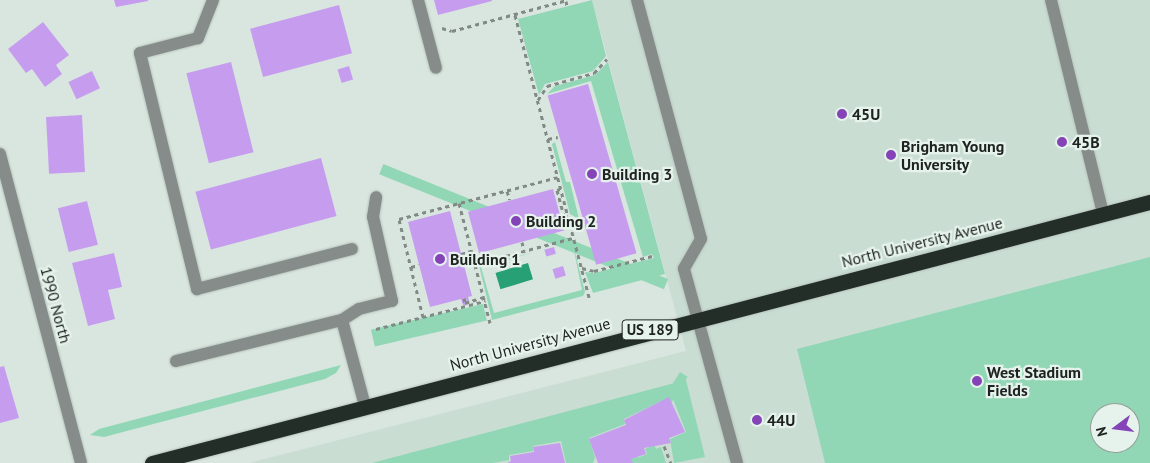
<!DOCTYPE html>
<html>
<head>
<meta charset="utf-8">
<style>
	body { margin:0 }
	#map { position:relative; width:1150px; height:463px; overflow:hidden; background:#d9e6df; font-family:"PT Sans",sans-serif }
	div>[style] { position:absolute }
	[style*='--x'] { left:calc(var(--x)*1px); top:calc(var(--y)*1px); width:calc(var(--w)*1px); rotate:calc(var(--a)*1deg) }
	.built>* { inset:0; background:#c9ddd2 }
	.green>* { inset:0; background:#91d7b6; transform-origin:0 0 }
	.water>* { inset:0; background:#26a074; transform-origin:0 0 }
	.building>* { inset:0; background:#c69cef; transform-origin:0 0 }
	.path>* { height:3px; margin-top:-1.5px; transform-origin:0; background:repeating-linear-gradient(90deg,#818a85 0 4px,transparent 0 8px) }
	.roads { filter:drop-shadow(0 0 1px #b7c3bd) drop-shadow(0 0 1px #b7c3bd) }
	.minor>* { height:12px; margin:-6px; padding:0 6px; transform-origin:6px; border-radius:6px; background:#868c89 }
	.highway>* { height:15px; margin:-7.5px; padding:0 7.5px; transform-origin:7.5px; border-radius:7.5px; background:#242e29 }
	.dots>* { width:14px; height:14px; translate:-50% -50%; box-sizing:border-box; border:2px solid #e6f3ec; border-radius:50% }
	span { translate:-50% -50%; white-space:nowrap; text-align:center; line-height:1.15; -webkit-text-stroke:4.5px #e6f3ec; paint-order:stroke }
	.shield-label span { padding:1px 4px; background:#e6f3ec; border:1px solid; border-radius:4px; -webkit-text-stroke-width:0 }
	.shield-label { font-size:15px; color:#1e2220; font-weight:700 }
	.poi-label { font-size:16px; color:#1e2220; font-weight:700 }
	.left { translate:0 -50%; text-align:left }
	.street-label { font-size:16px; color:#1e2220 }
	.north { position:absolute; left:1090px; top:403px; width:50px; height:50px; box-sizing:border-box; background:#e6f3ec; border:1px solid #969f9a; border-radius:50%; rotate:255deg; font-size:14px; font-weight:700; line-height:20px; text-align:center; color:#1e2220 }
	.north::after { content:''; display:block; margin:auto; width:18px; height:22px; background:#8443b7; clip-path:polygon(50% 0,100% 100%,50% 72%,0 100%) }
</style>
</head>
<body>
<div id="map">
	<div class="built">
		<i style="clip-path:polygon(evenodd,592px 0,1150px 0,1150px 463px,249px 463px,686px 351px,592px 0,1100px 413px,1130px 413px,1130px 443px,1100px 443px,1100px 413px)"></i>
	</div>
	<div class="green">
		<i style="clip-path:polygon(592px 0,606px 56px,593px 71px,545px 84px,539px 95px,518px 19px)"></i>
		<i style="clip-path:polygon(608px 62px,665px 274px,593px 293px,585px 272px,594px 273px,654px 258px,652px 254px,643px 257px,591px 81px,547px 94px,555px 86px,595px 75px)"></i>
		<i style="clip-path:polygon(555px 142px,566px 182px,570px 182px,579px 219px,570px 214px,552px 144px)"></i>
		<i style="clip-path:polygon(572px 241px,585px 292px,583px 296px,492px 320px,479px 265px,532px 253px,481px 267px,494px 313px,582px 290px)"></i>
		<i style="clip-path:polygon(evenodd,1150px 257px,1150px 463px,825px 463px,797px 349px,1150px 257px,1100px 413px,1130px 413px,1130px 443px,1100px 443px,1100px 413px)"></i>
		<i style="left:668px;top:279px;width:11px;height:307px;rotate:112deg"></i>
		<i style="left:483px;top:304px;width:17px;height:115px;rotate:77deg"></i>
		<i style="clip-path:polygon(341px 365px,336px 373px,325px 379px,104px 437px,90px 435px,99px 429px)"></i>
		<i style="left:680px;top:372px;width:9px;height:357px;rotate:32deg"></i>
		<i style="clip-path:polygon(686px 380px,705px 457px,674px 463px,670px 439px,686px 432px,672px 396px,624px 419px,625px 424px,589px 438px,595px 457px,593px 463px,566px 463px,561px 441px,533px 446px,533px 451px,509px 455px,509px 460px,493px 463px,372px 463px)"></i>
		<i style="clip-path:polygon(654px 445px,656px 449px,661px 447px,666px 463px,633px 463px,632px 460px,647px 454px,645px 449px)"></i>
	</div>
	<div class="water">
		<i style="left:528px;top:263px;width:17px;height:34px;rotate:73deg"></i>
	</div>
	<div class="building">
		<i style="clip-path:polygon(114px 0,148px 0,148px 1px,116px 7px)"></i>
		<i style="clip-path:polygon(434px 0,492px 0,492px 1px,438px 15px)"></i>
		<i style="left:339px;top:5px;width:50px;height:92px;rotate:75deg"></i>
		<i style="clip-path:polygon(43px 22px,69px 55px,56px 65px,62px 74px,45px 87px,32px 69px,26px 73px,8px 49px)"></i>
		<i style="left:231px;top:62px;width:93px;height:46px;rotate:76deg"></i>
		<i style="left:349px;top:66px;width:14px;height:12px;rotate:73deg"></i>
		<i style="left:92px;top:71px;width:19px;height:26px;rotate:65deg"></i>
		<i style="left:588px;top:84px;width:176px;height:42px;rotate:74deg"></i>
		<i style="left:82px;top:115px;width:57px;height:36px;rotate:87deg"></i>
		<i style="left:321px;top:158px;width:60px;height:130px;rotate:75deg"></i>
		<i style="left:553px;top:189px;width:43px;height:88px;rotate:75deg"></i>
		<i style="left:87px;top:201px;width:45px;height:30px;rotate:76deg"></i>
		<i style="clip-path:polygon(450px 211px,472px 296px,468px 297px,470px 304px,463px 305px,461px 299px,430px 307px,408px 222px)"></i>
		<i style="left:554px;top:247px;width:7px;height:10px;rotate:74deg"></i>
		<i style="clip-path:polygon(114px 253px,122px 287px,108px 290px,115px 319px,88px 326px,72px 263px)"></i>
		<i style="left:563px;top:266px;width:10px;height:11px;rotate:73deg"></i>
		<i style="clip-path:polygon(4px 366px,19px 418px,0 423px,0 367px)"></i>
		<i style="clip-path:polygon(669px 397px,685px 432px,669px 438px,671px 443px,644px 448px,646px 454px,631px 459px,633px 463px,598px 463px,589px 439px,626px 425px,624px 420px)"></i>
		<i style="clip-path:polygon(560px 443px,565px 463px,507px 463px,511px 461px,510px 456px,534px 452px,533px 447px)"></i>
	</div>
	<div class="path">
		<i style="--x:566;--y:1;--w:5;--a:79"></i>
		<i style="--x:515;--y:15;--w:292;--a:75.3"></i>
		<i style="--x:442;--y:28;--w:10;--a:17"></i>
		<i style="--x:452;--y:31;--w:119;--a:-15.1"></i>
		<i style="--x:538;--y:100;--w:17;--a:-57"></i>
		<i style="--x:547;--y:86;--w:49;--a:-15.5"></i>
		<i style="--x:594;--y:73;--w:19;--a:-47"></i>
		<i style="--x:548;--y:139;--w:10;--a:-11"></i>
		<i style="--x:560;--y:189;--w:3;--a:162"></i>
		<i style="--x:557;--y:190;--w:28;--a:75"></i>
		<i style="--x:564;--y:217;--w:4;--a:-14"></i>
		<i style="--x:507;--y:191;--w:9;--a:72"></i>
		<i style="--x:459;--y:203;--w:124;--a:75.5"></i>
		<i style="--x:570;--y:225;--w:15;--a:-16"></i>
		<i style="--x:522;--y:242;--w:9;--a:77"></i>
		<i style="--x:461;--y:254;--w:10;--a:-17"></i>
		<i style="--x:475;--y:264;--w:101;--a:-14.9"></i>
		<i style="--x:411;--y:267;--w:8;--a:-14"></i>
		<i style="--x:582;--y:268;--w:12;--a:14"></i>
		<i style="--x:594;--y:271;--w:60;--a:-14.5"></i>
		<i style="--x:464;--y:298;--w:5;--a:79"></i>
		<i style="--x:465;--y:303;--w:20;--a:-18"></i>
		<i style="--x:423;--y:317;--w:101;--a:-103.8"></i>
		<i style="--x:399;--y:219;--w:164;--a:-14.8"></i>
		<i style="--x:376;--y:329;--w:113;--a:-14.4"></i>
		<i style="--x:664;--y:446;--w:18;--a:68"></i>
	</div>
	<div class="roads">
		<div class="minor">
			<i style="--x:213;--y:0;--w:41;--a:111.5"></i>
			<i style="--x:198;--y:38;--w:60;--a:165.5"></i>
			<i style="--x:140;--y:53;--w:243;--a:76.4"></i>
			<i style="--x:197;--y:289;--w:160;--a:-14.5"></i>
			<i style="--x:418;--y:0;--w:70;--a:75.2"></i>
			<i style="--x:637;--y:0;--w:247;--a:75"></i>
			<i style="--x:701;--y:239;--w:34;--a:120"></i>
			<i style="--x:684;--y:269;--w:201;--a:74.7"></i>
			<i style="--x:1051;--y:0;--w:220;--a:76.3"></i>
			<i style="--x:0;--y:154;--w:319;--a:75.3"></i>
			<i style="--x:342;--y:320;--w:89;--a:75"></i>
			<i style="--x:176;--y:361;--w:171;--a:-13.9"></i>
			<i style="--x:342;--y:320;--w:20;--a:-33"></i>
			<i style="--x:359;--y:309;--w:34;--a:-14"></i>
			<i style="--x:392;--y:301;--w:86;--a:-102.7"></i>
			<i style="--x:373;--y:217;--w:20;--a:-81"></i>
		</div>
		<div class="highway">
			<i style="--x:152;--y:463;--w:1032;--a:-14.66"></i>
		</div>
	</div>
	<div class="dots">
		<i style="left:842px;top:114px;background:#8443b7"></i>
		<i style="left:1062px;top:142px;background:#8443b7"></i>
		<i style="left:891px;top:155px;background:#8443b7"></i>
		<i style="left:592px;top:174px;background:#8443b7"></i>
		<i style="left:516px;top:221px;background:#8443b7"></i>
		<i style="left:440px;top:259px;background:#8443b7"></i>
		<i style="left:977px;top:381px;background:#8443b7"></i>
		<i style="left:757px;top:420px;background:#8443b7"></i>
	</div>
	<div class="shield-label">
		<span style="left:650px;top:330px">US 189</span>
	</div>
	<div class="poi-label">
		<span class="left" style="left:852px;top:114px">45U</span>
		<span class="left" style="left:1072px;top:142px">45B</span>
		<span class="left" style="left:901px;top:155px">Brigham Young<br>University</span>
		<span class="left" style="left:602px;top:174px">Building 3</span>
		<span class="left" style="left:526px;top:221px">Building 2</span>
		<span class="left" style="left:450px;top:259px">Building 1</span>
		<span class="left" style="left:987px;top:381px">West Stadium<br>Fields</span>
		<span class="left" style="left:767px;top:420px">44U</span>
	</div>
	<div class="street-label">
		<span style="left:922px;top:242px;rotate:-14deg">North University Avenue</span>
		<span style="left:56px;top:305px;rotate:75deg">1990 North</span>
		<span style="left:530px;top:344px;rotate:-15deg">North University Avenue</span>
	</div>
	<div class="north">N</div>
</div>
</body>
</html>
